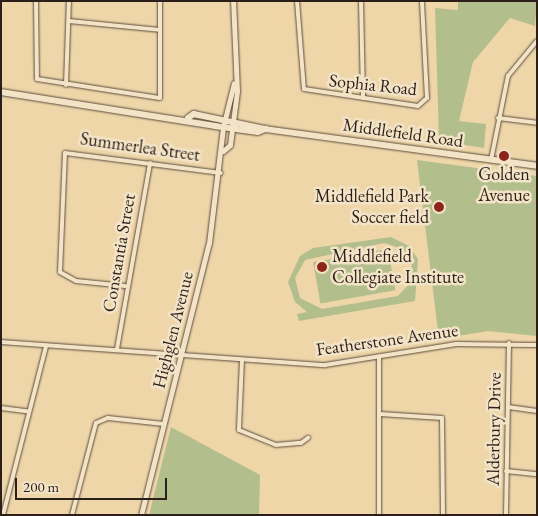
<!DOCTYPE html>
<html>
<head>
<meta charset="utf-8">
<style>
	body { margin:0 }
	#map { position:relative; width:538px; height:516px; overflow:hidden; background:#eed6a9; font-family:"EB Garamond",serif }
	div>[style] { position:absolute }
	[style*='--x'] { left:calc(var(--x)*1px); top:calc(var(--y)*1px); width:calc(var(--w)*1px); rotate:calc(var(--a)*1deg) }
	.green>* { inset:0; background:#b2bf8d; transform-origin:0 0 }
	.roads { filter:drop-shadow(0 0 1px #5c4d3d) drop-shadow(0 0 1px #5c4d3d) }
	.minor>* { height:4px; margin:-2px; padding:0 2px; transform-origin:2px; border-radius:2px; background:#f4e4c7 }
	.tertiary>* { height:5px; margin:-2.5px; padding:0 2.5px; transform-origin:2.5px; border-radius:2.5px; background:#f4e4c7 }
	.secondary>* { height:5.5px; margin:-2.75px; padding:0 2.75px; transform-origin:2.75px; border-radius:2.75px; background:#f4e4c7 }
	.dots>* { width:14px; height:14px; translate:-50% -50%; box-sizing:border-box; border:2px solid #f4e4c7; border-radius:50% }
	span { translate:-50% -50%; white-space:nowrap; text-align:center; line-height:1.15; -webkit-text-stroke:5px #f4e4c7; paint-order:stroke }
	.street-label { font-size:18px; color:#2c1f19 }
	.poi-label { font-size:18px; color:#2c1f19 }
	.right { translate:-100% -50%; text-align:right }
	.left { translate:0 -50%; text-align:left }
	.frame { position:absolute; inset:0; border:2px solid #2c1f19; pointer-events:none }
	.scale { position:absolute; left:15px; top:478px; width:152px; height:22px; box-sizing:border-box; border:2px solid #2c1f19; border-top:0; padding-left:6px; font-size:15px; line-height:18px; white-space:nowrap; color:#2c1f19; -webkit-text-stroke:4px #f4e4c7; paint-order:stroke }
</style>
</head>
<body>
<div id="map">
	<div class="green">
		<i style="clip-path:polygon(458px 1px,537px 1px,535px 26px,510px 18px,473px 62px,459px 121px,486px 124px,484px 148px,439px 141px,435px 8px,458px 10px)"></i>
		<i style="clip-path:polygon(417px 160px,537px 176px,537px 336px,488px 331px,439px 339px)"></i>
		<i style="clip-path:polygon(evenodd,391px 237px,409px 246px,418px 259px,415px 301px,299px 321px,297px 314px,307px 312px,295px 302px,288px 282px,300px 256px,313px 248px,391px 237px,384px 243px,403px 249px,412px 261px,411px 282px,398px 296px,322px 309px,300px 298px,295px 278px,305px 260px,384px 243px)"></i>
		<i style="left:388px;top:249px;width:42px;height:76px;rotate:80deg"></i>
		<i style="clip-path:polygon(171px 427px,260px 475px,259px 515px,149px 515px)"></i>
	</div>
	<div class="roads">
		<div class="minor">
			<i style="--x:36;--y:1;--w:78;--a:89.3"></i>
			<i style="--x:37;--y:79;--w:124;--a:8.8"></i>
			<i style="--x:160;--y:98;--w:97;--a:-90"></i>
			<i style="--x:297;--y:1;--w:88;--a:85.5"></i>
			<i style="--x:304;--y:89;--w:115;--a:8.5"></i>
			<i style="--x:418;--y:106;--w:12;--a:-42"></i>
			<i style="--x:427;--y:98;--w:97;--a:-93"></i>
			<i style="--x:361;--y:1;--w:97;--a:88.8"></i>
			<i style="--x:69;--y:21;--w:91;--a:5.6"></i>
			<i style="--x:66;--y:85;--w:84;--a:-88"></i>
			<i style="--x:498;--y:118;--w:39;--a:7"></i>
			<i style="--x:491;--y:160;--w:86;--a:-78.6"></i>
			<i style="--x:508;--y:76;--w:45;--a:-50.4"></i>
			<i style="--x:125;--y:286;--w:49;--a:-174.2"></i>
			<i style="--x:76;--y:281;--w:18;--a:-151"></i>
			<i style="--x:60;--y:272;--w:119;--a:-87.6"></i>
			<i style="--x:65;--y:153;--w:157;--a:7.3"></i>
			<i style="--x:1;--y:342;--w:325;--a:4.1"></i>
			<i style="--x:325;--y:365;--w:133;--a:-9.1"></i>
			<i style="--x:456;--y:344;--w:81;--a:0.7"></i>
			<i style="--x:117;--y:349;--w:189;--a:-79.9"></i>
			<i style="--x:379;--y:357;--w:158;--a:90"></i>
			<i style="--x:242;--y:360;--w:70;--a:92.5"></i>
			<i style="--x:239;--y:430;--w:40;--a:22"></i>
			<i style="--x:276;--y:445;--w:25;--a:-5"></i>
			<i style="--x:301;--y:443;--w:9;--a:-36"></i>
			<i style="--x:508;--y:407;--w:29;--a:8"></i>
			<i style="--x:1;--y:408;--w:26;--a:7"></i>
			<i style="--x:380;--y:414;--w:62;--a:3.7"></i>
			<i style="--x:442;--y:418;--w:97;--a:89.4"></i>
			<i style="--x:506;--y:471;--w:31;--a:6"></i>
			<i style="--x:3;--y:515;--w:174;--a:-75.7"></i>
			<i style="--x:72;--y:515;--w:95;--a:-75.4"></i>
			<i style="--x:96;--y:423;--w:13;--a:-23"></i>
			<i style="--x:108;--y:418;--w:56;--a:6.1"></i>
			<i style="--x:506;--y:515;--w:172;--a:-89"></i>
		</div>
		<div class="tertiary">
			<i style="--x:223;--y:151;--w:9;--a:-41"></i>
			<i style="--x:230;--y:145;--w:54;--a:-82.6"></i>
			<i style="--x:237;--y:91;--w:90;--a:-92.5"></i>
			<i style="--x:141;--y:515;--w:280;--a:-76"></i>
			<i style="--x:209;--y:243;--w:117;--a:-83.1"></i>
			<i style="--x:223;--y:127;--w:45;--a:-76"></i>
		</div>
		<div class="secondary">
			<i style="--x:1;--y:92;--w:217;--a:9"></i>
			<i style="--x:215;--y:126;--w:43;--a:7.9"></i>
			<i style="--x:258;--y:132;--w:8;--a:-23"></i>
			<i style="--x:188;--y:118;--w:7;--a:-34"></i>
			<i style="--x:194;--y:114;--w:73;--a:11.9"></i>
			<i style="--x:265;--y:129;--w:275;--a:7.7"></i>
		</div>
	</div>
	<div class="dots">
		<i style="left:504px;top:156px;background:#8f2418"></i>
		<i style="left:439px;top:207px;background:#8f2418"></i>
		<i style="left:322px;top:267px;background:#8f2418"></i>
	</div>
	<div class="street-label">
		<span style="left:373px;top:85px;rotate:6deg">Sophia Road</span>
		<span style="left:403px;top:133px;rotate:8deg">Middlefield Road</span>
		<span style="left:140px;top:147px;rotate:8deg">Summerlea Street</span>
		<span style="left:119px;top:253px;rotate:-80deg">Constantia Street</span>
		<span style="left:173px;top:330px;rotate:-76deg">Highglen Avenue</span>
		<span style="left:387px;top:340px;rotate:-8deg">Featherstone Avenue</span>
		<span style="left:494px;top:429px;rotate:-89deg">Alderbury Drive</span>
	</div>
	<div class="poi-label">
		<span style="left:504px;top:185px">Golden<br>Avenue</span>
		<span class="right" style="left:429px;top:207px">Middlefield Park<br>Soccer field</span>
		<span class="left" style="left:332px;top:267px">Middlefield<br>Collegiate Institute</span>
	</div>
	<div class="frame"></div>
	<div class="scale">200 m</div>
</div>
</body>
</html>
